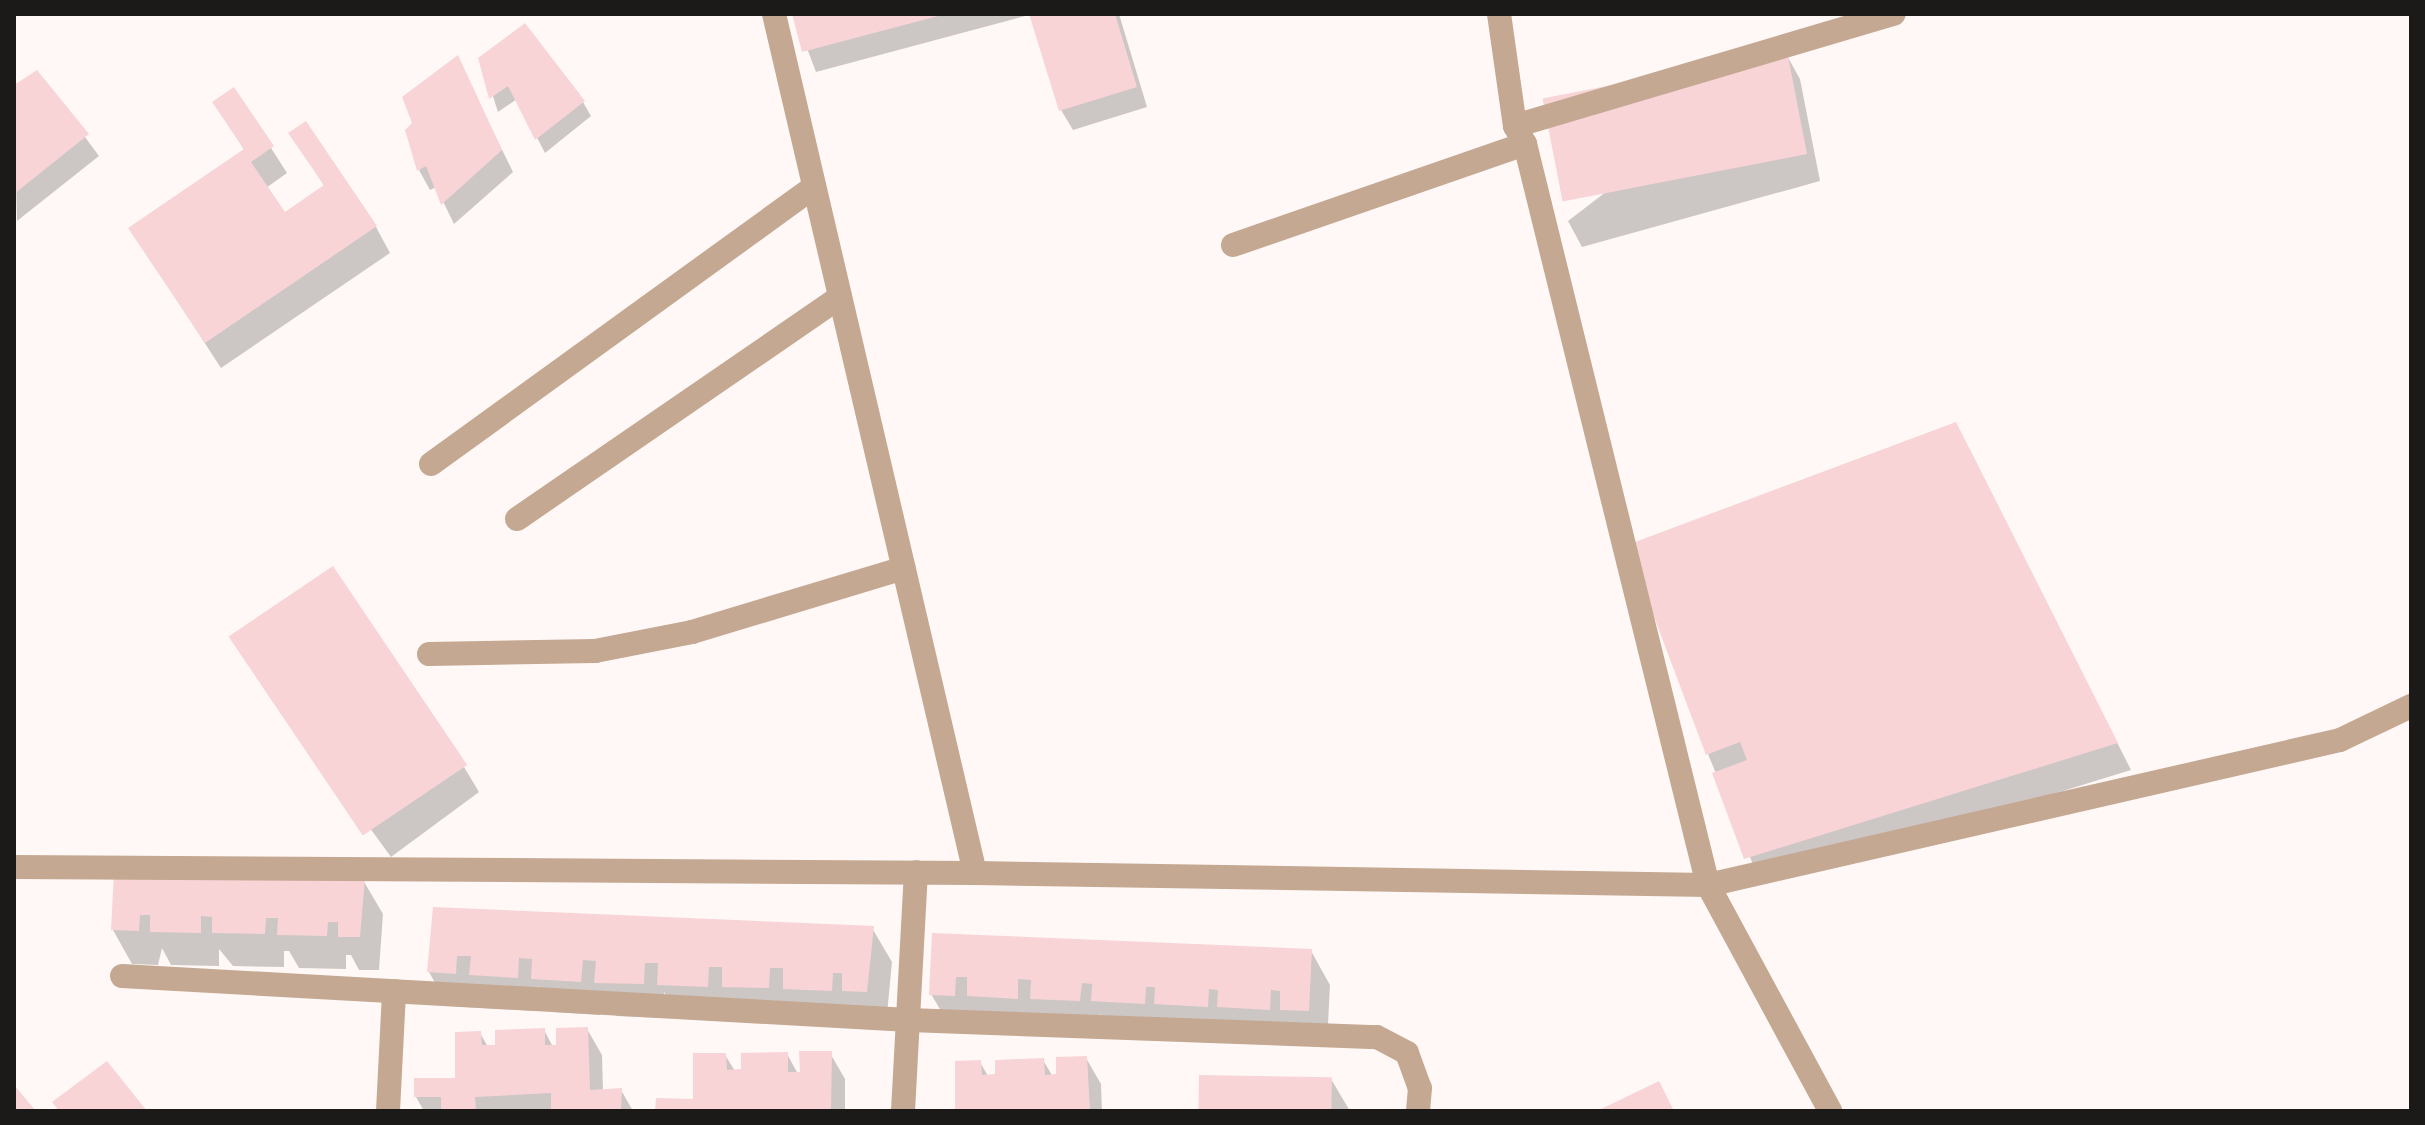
<!DOCTYPE html>
<html>
<head>
<meta charset="utf-8">
<style>
	body { margin:0 }
	#map { position:relative; width:2425px; height:1125px; overflow:hidden; background:#fff8f7; font-family:"Public Sans",sans-serif }
	div>[style] { position:absolute }
	[style*='--x'] { left:calc(var(--x)*1px); top:calc(var(--y)*1px); width:calc(var(--w)*1px); rotate:calc(var(--a)*1deg) }
	.shadow>* { inset:0; background:#0003 }
	.building>* { inset:0; background:#f8d4d7; transform-origin:0 0 }
	.minor>* { height:24px; margin:-12px; padding:0 12px; transform-origin:12px; border-radius:12px; background:#c4a891 }
	span { translate:-50% -50%; white-space:nowrap; text-align:center; line-height:1.15; -webkit-text-stroke:6px #fff8f7; paint-order:stroke }
	.frame { position:absolute; inset:0; border:16px solid #1c1a19; pointer-events:none }
</style>
</head>
<body>
<div id="map">
	<div class="shadow">
		<i style="clip-path:polygon(794px 14px,1024px 14px,1025px 16px,816px 72px)"></i>
		<i style="clip-path:polygon(1032px 14px,1119px 14px,1147px 107px,1073px 130px,1061px 110px)"></i>
		<i style="clip-path:polygon(1786px 54px,1800px 79px,1820px 181px,1582px 247px,1568px 221px)"></i>
		<i style="clip-path:polygon(457px 58px,513px 172px,454px 224px,436px 187px,430px 190px,419px 170px)"></i>
		<i style="clip-path:polygon(481px 59px,583px 102px,591px 116px,545px 153px,517px 99px,498px 112px)"></i>
		<i style="clip-path:polygon(37px 72px,99px 156px,17px 221px,14px 87px)"></i>
		<i style="clip-path:polygon(234px 90px,287px 173px,266px 188px,284px 215px,325px 187px,291px 134px,376px 227px,390px 253px,221px 368px,130px 228px,245px 151px,214px 103px)"></i>
		<i style="clip-path:polygon(1970px 450px,2131px 770px,1761px 884px,1708px 754px)"></i>
		<i style="clip-path:polygon(236px 644px,464px 767px,479px 792px,391px 857px)"></i>
		<i style="clip-path:polygon(116px 873px,363px 880px,383px 914px,379px 970px,359px 970px,351px 955px,346px 955px,346px 969px,299px 968px,289px 951px,284px 951px,284px 967px,233px 966px,219px 949px,219px 966px,171px 965px,162px 948px,158px 965px,132px 964px,113px 930px)"></i>
		<i style="clip-path:polygon(435px 909px,872px 928px,892px 962px,886px 1025px,863px 1024px,852px 1004px,851px 1024px,679px 1018px,664px 992px,662px 1018px,616px 1016px,601px 991px,600px 1015px,553px 1012px,538px 986px,536px 1011px,448px 1006px,429px 972px)"></i>
		<i style="clip-path:polygon(934px 935px,1311px 951px,1330px 985px,1327px 1044px,1112px 1035px,1100px 1014px,1099px 1034px,1037px 1013px,1036px 1032px,988px 1029px,977px 1010px,973px 1029px,951px 1028px,931px 994px)"></i>
		<i style="clip-path:polygon(587px 1029px,602px 1055px,603px 1091px,621px 1090px,633px 1111px,424px 1111px,416px 1097px,457px 1081px,480px 1033px,488px 1047px,498px 1047px,544px 1030px,553px 1047px)"></i>
		<i style="clip-path:polygon(830px 1053px,845px 1079px,845px 1111px,657px 1111px,695px 1101px,725px 1055px,735px 1071px,787px 1054px,798px 1074px)"></i>
		<i style="clip-path:polygon(1086px 1058px,1101px 1084px,1102px 1111px,957px 1111px,980px 1062px,988px 1076px,1043px 1060px,1053px 1077px)"></i>
		<i style="clip-path:polygon(1331px 1079px,1350px 1111px,1200px 1111px)"></i>
	</div>
	<div class="building">
		<i style="clip-path:polygon(792px 14px,942px 14px,942px 15px,802px 52px)"></i>
		<i style="clip-path:polygon(1029px 14px,1115px 14px,1137px 87px,1059px 111px)"></i>
		<i style="clip-path:polygon(525px 23px,585px 101px,535px 140px,508px 86px,489px 99px,478px 58px)"></i>
		<i style="left:1787px;top:51px;width:105px;height:249px;rotate:79deg"></i>
		<i style="clip-path:polygon(458px 55px,502px 150px,441px 205px,426px 166px,417px 171px,405px 130px,412px 123px,402px 97px)"></i>
		<i style="clip-path:polygon(37px 70px,89px 134px,14px 194px,14px 85px)"></i>
		<i style="clip-path:polygon(234px 87px,274px 146px,251px 162px,285px 212px,324px 185px,288px 133px,306px 121px,377px 226px,205px 343px,128px 228px,244px 149px,212px 102px)"></i>
		<i style="clip-path:polygon(1956px 422px,2118px 743px,1744px 859px,1712px 773px,1747px 760px,1740px 742px,1706px 755px,1627px 545px)"></i>
		<i style="left:333px;top:566px;width:240px;height:126px;rotate:56deg"></i>
		<i style="clip-path:polygon(114px 871px,365px 878px,360px 937px,338px 937px,338px 922px,328px 922px,327px 936px,277px 935px,278px 918px,266px 918px,265px 934px,212px 933px,212px 917px,201px 916px,201px 933px,150px 932px,150px 915px,140px 915px,139px 931px,111px 930px)"></i>
		<i style="clip-path:polygon(433px 907px,874px 926px,867px 992px,842px 991px,842px 973px,833px 973px,832px 991px,783px 989px,783px 968px,770px 968px,769px 988px,722px 987px,722px 967px,709px 967px,708px 987px,657px 985px,658px 963px,645px 963px,644px 984px,594px 983px,596px 961px,583px 960px,581px 982px,531px 979px,532px 959px,519px 958px,518px 978px,469px 975px,471px 956px,457px 956px,456px 974px,427px 972px)"></i>
		<i style="clip-path:polygon(932px 933px,1312px 949px,1309px 1011px,1280px 1010px,1280px 991px,1271px 990px,1270px 1010px,1217px 1007px,1218px 990px,1209px 989px,1208px 1007px,1154px 1004px,1155px 987px,1146px 987px,1145px 1004px,1091px 1001px,1092px 984px,1082px 983px,1080px 1001px,1030px 999px,1031px 980px,1018px 979px,1018px 999px,967px 996px,967px 977px,956px 977px,955px 996px,929px 995px)"></i>
		<i style="clip-path:polygon(588px 1027px,590px 1090px,622px 1088px,621px 1111px,551px 1111px,551px 1093px,475px 1097px,476px 1111px,441px 1111px,441px 1097px,414px 1097px,414px 1078px,455px 1078px,455px 1032px,481px 1031px,482px 1045px,495px 1045px,495px 1030px,545px 1028px,545px 1045px,556px 1045px,556px 1028px)"></i>
		<i style="clip-path:polygon(799px 1051px,832px 1051px,831px 1111px,655px 1111px,656px 1098px,693px 1099px,693px 1053px,726px 1053px,727px 1070px,741px 1069px,741px 1053px,788px 1052px,788px 1072px,800px 1072px)"></i>
		<i style="clip-path:polygon(1087px 1056px,1090px 1111px,955px 1111px,955px 1061px,981px 1060px,982px 1075px,995px 1074px,995px 1060px,1044px 1058px,1045px 1075px,1056px 1074px,1056px 1057px)"></i>
		<i style="clip-path:polygon(107px 1061px,147px 1111px,59px 1111px,52px 1102px)"></i>
		<i style="left:1199px;top:1075px;width:133px;height:36px;rotate:1deg"></i>
		<i style="clip-path:polygon(1659px 1081px,1674px 1111px,1597px 1111px)"></i>
		<i style="clip-path:polygon(14px 1085px,36px 1111px,14px 1111px)"></i>
	</div>
	<div class="minor">
		<i style="--x:774;--y:14;--w:882;--a:76.83"></i>
		<i style="--x:1499;--y:14;--w:113;--a:81.9"></i>
		<i style="--x:1515;--y:126;--w:21;--a:61"></i>
		<i style="--x:1525;--y:144;--w:763;--a:76.13"></i>
		<i style="--x:1708;--y:885;--w:257;--a:61.6"></i>
		<i style="--x:1515;--y:126;--w:395;--a:-16.5"></i>
		<i style="--x:1233;--y:245;--w:309;--a:-19.1"></i>
		<i style="--x:431;--y:464;--w:473;--a:-35.9"></i>
		<i style="--x:517;--y:519;--w:392;--a:-34.5"></i>
		<i style="--x:429;--y:654;--w:166;--a:-1"></i>
		<i style="--x:595;--y:651;--w:99;--a:-11.1"></i>
		<i style="--x:692;--y:632;--w:221;--a:-16.8"></i>
		<i style="--x:14;--y:867;--w:961;--a:0.36"></i>
		<i style="--x:975;--y:873;--w:733;--a:0.94"></i>
		<i style="--x:1708;--y:885;--w:648;--a:-12.92"></i>
		<i style="--x:2340;--y:740;--w:79;--a:-25.6"></i>
		<i style="--x:122;--y:976;--w:788;--a:3.2"></i>
		<i style="--x:909;--y:1020;--w:468;--a:2.1"></i>
		<i style="--x:1377;--y:1037;--w:34;--a:28"></i>
		<i style="--x:1407;--y:1053;--w:37;--a:70"></i>
		<i style="--x:1420;--y:1088;--w:23;--a:95"></i>
		<i style="--x:388;--y:1111;--w:120;--a:-87.1"></i>
		<i style="--x:903;--y:1111;--w:239;--a:-86.9"></i>
	</div>
	<div class="frame"></div>
</div>
</body>
</html>
